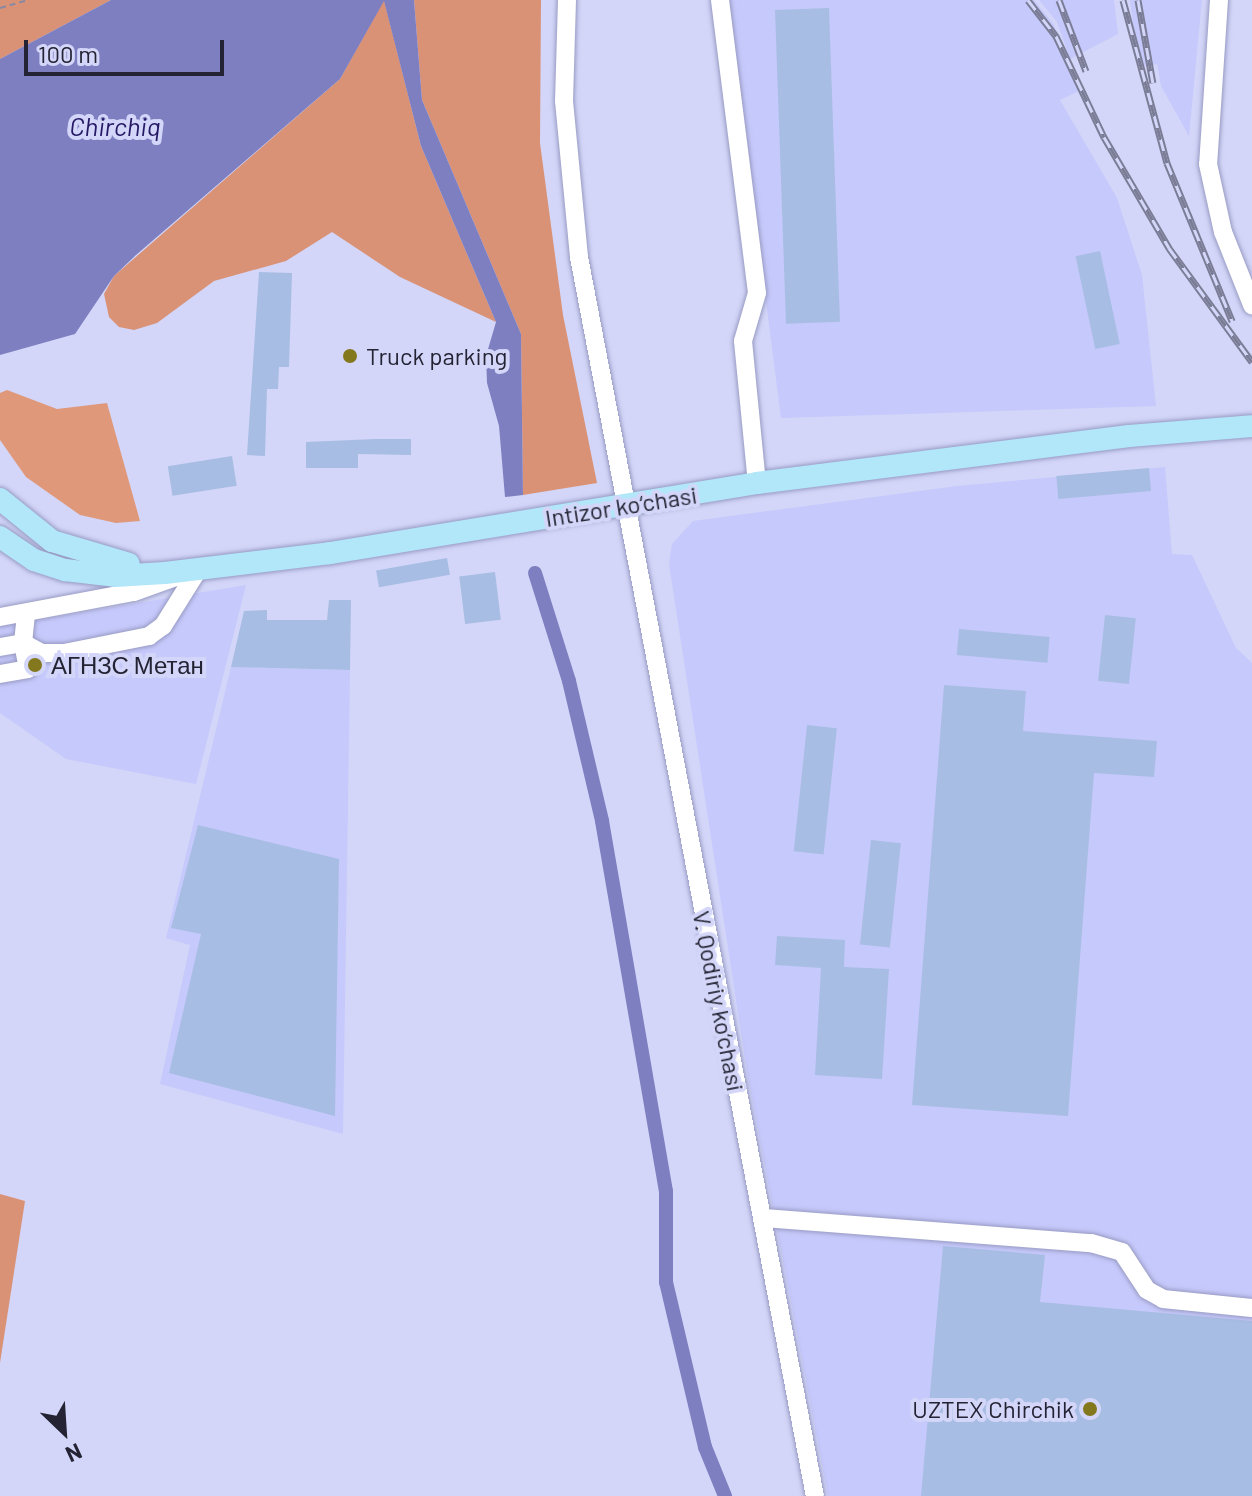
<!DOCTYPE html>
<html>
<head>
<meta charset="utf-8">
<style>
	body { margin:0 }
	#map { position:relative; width:1252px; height:1496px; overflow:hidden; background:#d3d6f8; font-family:Barlow,sans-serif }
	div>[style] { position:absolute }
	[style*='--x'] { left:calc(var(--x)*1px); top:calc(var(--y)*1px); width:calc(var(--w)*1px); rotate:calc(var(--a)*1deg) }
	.built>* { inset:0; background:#c6c9fb }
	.green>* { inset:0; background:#d99276 }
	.forest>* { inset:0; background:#e0987b }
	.water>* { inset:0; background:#7e7fc0 }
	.canal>* { height:14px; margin:-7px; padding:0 7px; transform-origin:7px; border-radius:7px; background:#7e7fc0 }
	.building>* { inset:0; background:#a8bde3; transform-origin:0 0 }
	.path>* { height:2px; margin-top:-1px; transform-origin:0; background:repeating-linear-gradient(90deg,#8789a3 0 6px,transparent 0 10px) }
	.roads { filter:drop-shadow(0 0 2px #989bc3) drop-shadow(0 0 2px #989bc3) }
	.minor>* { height:18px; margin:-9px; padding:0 9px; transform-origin:9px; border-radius:9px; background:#fff }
	.major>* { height:22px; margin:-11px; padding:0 11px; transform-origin:11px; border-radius:11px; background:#b2e7fa }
	.rail>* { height:7px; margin-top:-3.5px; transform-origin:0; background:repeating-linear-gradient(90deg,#d3d6f8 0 12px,#7b7d96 0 24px); box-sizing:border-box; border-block:2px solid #7b7d96 }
	.dots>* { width:22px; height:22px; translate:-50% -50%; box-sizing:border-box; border:4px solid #d3d6f8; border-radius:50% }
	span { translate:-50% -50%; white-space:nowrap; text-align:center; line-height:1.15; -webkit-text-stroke:8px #d3d6f8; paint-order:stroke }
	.poi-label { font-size:24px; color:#232333 }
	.left { translate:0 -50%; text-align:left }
	.right { translate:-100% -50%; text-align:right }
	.street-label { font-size:24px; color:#232333 }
	.water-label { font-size:26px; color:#251965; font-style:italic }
	.north { position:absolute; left:24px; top:1392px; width:80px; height:80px; -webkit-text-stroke:6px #d3d6f8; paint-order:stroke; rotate:155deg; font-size:22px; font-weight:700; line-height:32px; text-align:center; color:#232333 }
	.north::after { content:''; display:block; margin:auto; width:28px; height:36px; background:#232333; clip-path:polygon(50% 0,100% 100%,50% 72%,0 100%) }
	.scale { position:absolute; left:24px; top:40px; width:200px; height:36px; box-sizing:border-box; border:4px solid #232333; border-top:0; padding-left:10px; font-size:24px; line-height:28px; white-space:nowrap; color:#232333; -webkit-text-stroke:6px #d3d6f8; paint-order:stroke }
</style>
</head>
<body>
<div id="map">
	<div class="built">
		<i style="clip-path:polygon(727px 0,1034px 0,1054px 25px,1079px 91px,1060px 100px,1117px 198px,1142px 275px,1156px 406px,781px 418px)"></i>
		<i style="clip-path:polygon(1039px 0,1114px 0,1118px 34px,1070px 59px,1057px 22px)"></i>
		<i style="clip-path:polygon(1130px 0,1202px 0,1189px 136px,1161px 86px,1157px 64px,1138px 67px)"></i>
		<i style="clip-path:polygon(1165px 467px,1172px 554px,1192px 555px,1236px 648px,1252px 663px,1252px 1496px,828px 1496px,748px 1078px,669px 564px,672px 544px,693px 521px,957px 486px)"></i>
		<i style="clip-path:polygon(246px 585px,196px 784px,66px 759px,0 713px,0 626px)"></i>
		<i style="clip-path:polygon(231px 667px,350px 670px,343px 1134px,160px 1084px,190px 945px,166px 938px)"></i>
	</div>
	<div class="green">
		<i style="clip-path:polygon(0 0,111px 0,0 59px)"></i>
		<i style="clip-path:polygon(384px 0,421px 146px,496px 322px,400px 277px,332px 232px,286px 261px,214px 281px,157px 323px,134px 330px,119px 327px,109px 317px,104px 294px,114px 276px,340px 79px)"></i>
		<i style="clip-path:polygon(414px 0,541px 0,540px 143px,563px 315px,597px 483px,523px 495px,521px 334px,422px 100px)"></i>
		<i style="clip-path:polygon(0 1194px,25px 1201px,0 1363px)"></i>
	</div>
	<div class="forest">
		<i style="clip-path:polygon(7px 390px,57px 409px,107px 403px,140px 521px,116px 523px,80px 515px,26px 477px,0 440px,0 393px)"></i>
	</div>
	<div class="water">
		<i style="clip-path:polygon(111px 0,414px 0,422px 100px,521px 334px,523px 495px,505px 497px,499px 426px,487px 383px,486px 356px,496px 322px,421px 146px,384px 1px,340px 79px,136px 255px,114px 276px,75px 334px,0 355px,0 59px)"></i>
	</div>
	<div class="canal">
		<i style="--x:535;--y:573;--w:113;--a:72.5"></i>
		<i style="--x:569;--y:681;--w:144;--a:76.7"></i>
		<i style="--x:602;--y:821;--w:375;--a:80.2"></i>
		<i style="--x:666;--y:1191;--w:91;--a:90"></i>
		<i style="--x:666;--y:1282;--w:170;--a:76.7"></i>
		<i style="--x:705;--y:1447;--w:53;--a:67.8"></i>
	</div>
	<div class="building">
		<i style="left:829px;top:8px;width:314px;height:54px;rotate:88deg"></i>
		<i style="left:1100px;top:251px;width:95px;height:25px;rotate:78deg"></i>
		<i style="clip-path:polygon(259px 272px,292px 273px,289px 367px,279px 367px,278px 389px,267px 389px,265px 456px,247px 455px)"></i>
		<i style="clip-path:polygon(375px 439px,411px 439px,411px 455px,358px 454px,358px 468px,306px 468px,306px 442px)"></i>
		<i style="left:232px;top:456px;width:30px;height:65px;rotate:81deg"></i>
		<i style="left:1149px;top:468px;width:23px;height:93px;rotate:85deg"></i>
		<i style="left:447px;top:558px;width:17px;height:72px;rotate:80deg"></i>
		<i style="left:495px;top:572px;width:48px;height:36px;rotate:83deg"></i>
		<i style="clip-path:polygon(329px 600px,351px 600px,350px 670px,231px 667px,244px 611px,267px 610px,267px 620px,327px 620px)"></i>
		<i style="left:1105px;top:615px;width:31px;height:66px;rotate:6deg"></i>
		<i style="left:959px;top:629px;width:91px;height:26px;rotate:5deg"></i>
		<i style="clip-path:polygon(944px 685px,1026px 691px,1023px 731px,1157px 741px,1154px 777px,1094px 773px,1068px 1116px,912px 1105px)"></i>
		<i style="left:807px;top:725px;width:30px;height:127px;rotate:6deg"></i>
		<i style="clip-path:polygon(198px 825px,339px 859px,335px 1116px,169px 1073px,201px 934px,171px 928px)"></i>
		<i style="left:871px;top:840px;width:30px;height:105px;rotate:6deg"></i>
		<i style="clip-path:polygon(777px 936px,845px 940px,844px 967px,889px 969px,882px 1079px,815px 1075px,821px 968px,775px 965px)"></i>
		<i style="clip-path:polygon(943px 1246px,1045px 1255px,1040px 1302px,1252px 1321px,1252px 1496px,921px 1496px)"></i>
	</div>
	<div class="path">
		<i style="--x:0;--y:8;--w:29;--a:-16"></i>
	</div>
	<div class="roads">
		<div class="minor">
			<i style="--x:567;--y:0;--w:101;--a:91.7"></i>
			<i style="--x:564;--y:101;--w:157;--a:84.5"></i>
			<i style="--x:579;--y:257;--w:1261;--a:79.22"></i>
			<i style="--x:720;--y:0;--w:295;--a:82.8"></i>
			<i style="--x:757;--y:293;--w:50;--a:106.3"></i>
			<i style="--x:743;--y:341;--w:143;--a:84.4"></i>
			<i style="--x:1219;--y:0;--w:164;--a:93.8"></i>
			<i style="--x:1208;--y:164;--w:70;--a:77.6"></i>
			<i style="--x:1223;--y:232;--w:79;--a:68.3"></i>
			<i style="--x:0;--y:617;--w:136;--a:-10.6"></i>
			<i style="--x:134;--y:592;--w:45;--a:-19.7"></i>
			<i style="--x:0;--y:647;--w:23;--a:-10"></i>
			<i style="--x:23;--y:643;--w:21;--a:28"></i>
			<i style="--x:42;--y:653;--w:22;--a:0"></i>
			<i style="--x:64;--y:653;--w:87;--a:-11.3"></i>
			<i style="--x:149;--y:636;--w:17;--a:-36"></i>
			<i style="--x:163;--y:626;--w:66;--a:-58"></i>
			<i style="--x:0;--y:674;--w:28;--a:-10"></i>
			<i style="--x:28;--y:669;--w:26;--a:-101"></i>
			<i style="--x:23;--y:643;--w:30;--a:-84"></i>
			<i style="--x:764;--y:1218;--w:328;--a:4.4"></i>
			<i style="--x:1091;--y:1243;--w:32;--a:16"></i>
			<i style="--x:1122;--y:1252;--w:45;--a:56.7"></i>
			<i style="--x:1147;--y:1290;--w:18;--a:29"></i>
			<i style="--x:1163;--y:1299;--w:89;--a:5.8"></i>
		</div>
		<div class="major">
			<i style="--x:0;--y:499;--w:67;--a:38.9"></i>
			<i style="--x:52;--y:541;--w:80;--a:16.6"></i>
			<i style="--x:0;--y:537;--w:41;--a:34.1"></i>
			<i style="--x:34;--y:560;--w:33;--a:18"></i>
			<i style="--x:65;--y:570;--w:50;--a:6.8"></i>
			<i style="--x:115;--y:576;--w:50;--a:-3.4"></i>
			<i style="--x:165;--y:573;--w:166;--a:-6.9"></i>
			<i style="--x:330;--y:553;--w:433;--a:-9.3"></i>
			<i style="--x:757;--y:483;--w:375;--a:-7.2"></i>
			<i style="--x:1129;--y:436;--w:123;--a:-4.6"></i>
		</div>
	</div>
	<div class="rail">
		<i style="--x:1028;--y:0;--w:46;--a:52.1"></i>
		<i style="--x:1056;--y:36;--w:112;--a:64.6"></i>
		<i style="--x:1104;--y:137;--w:129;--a:59.6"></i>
		<i style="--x:1169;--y:248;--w:141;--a:53.9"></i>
		<i style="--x:1059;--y:0;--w:76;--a:69.2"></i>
		<i style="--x:1123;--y:0;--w:169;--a:74.9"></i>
		<i style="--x:1167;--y:163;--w:171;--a:67.6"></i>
		<i style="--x:1138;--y:0;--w:84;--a:79.8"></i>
	</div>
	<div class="dots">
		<i style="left:350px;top:356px;background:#83781d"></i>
		<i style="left:35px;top:665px;background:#83781d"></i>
		<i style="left:1090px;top:1409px;background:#83781d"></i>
	</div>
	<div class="poi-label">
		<span class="left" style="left:366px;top:356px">Truck parking</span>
		<span class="left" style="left:51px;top:665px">АГНЗС Метан</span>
		<span class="right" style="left:1074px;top:1409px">UZTEX Chirchik</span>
	</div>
	<div class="street-label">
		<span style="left:621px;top:506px;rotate:-9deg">Intizor ko‘chasi</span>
		<span style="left:719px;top:1001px;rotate:79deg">V. Qodiriy ko‘chasi</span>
	</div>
	<div class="water-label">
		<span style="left:115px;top:126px">Chirchiq</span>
	</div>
	<div class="north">N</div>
	<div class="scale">100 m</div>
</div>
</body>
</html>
